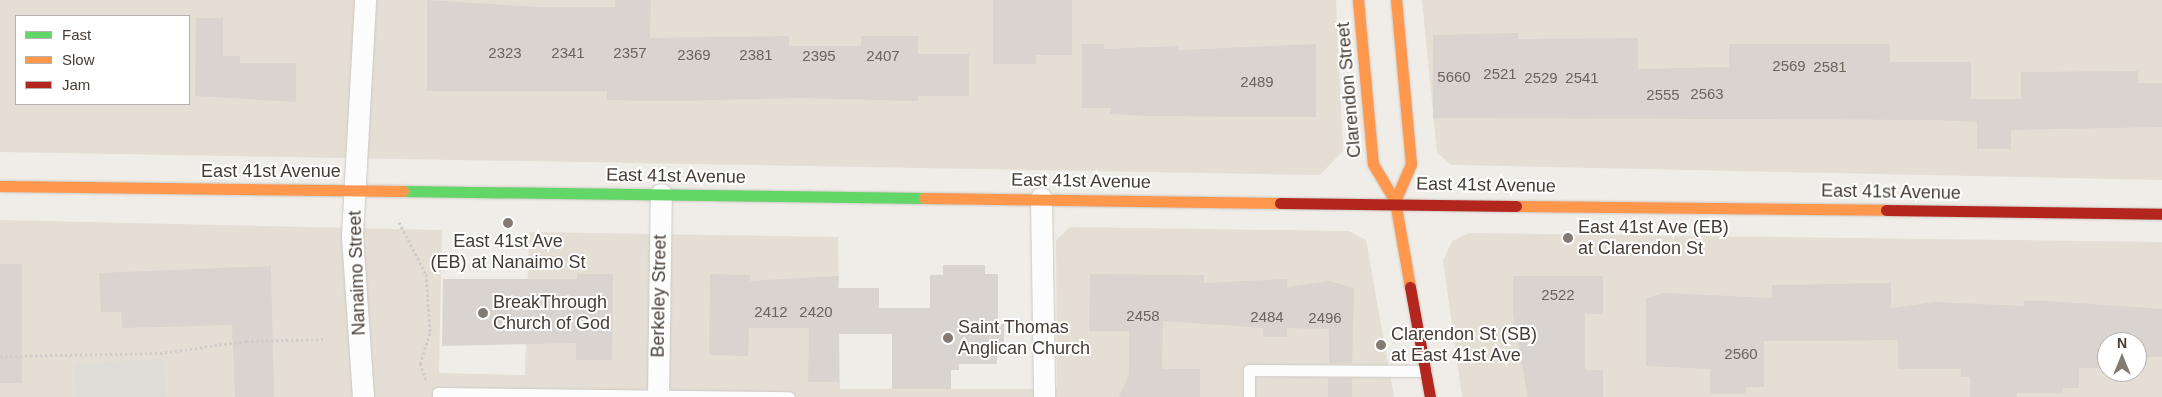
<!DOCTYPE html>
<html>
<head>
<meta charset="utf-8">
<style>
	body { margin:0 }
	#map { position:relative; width:2162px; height:397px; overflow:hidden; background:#f0ede8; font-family:Arial,sans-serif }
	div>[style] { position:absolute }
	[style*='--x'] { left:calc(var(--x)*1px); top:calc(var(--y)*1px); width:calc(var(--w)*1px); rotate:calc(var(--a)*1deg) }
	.residential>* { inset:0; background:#e5ded5 }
	.parking>* { inset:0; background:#e0dcd8; transform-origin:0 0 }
	.building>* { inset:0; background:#d9d4cf; transform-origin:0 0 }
	.path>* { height:3px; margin-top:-1.5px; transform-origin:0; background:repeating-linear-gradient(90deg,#d1ccc9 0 2.5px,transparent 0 5px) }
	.roads { filter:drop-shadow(0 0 1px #cdc9c4) drop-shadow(0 0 1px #cdc9c4) }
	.lane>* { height:11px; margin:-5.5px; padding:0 5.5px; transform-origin:5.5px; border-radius:5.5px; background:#fdfcfc }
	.street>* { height:21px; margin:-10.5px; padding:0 10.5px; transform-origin:10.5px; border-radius:10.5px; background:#fdfcfc }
	.fast>* { height:11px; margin:-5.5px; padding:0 5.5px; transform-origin:5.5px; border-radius:5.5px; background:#63d668 }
	.slow>* { height:11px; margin:-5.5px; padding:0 5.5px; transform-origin:5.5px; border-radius:5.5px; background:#ff974d }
	.jam>* { height:11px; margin:-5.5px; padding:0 5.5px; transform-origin:5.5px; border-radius:5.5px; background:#b3261e }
	.dots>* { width:14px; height:14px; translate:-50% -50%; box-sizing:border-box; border:2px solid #fff; border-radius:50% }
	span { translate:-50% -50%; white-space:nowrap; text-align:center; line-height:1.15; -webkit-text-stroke:4px #fff; paint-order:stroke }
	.number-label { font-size:15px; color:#6d645c }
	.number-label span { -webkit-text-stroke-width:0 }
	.street-label { font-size:18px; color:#473c34 }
	.poi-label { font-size:18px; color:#473c34 }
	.left { translate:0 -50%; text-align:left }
	.legend { position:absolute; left:15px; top:15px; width:175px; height:90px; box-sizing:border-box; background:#fff; border:1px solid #b5b1ae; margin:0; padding:6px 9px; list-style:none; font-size:15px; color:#473c34 }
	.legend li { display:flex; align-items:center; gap:10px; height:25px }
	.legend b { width:25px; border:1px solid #b5b1ae }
	.north { position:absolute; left:2097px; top:332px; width:50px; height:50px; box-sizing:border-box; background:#fff; border:1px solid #b5b1ae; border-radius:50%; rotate:0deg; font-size:14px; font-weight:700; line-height:20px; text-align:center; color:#473c34 }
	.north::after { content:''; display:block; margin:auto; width:18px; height:22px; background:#827a73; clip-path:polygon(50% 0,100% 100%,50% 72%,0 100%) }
</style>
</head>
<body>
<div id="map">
	<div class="residential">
		<i style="clip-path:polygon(evenodd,0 0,1336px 0,1343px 151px,1320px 175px,0 152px,0 0,16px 16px,189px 16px,189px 104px,16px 104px,16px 16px)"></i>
		<i style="clip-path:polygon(1422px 0,2162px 0,2162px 180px,1452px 165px,1437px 153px)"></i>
		<i style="clip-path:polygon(0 220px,442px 230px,439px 373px,525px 375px,529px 232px,838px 237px,840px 389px,1057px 389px,1056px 240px,1070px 227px,1349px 231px,1366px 240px,1394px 397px,0 397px)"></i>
		<i style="clip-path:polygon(evenodd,1469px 233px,2162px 242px,2162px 397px,1462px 397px,1443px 261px,1452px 241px,1469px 233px,2107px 342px,2137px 342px,2137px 372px,2107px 372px,2107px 342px)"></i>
	</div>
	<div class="parking">
		<i style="left:164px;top:359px;width:38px;height:90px;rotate:87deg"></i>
	</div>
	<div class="building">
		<i style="clip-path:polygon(427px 0,537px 7px,615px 7px,615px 0,651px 0,650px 38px,789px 36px,789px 46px,861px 46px,861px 36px,918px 36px,918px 54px,969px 54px,969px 96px,918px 96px,918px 101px,801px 98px,672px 101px,607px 100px,607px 91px,427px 91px)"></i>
		<i style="clip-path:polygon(993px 0,1072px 0,1072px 55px,1036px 55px,1036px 64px,993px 64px)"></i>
		<i style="clip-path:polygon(196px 18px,223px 18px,223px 56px,240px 56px,240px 63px,296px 63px,296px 102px,195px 96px)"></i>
		<i style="clip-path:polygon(1518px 33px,1518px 39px,1638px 38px,1638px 69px,1729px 67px,1729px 44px,1890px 44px,1890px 62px,1971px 62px,1971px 99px,2021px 99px,2021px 72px,2138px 71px,2138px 83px,2162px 83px,2162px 127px,2011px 130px,2011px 149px,1977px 149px,1977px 122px,1938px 120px,1433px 118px,1433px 35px)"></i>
		<i style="clip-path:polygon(1082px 44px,1104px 44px,1104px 49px,1179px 46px,1179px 50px,1316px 44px,1316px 117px,1145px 116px,1110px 114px,1110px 108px,1082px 108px)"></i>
		<i style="left:0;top:264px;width:22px;height:119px"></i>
		<i style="clip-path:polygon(943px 265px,985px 265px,985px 274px,998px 274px,998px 324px,1004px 324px,1004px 351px,997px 351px,997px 364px,959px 364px,959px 370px,951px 370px,951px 389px,892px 389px,892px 334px,839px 334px,839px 382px,808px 382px,809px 328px,749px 328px,748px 356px,709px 355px,710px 274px,750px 275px,750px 281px,839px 276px,838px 288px,879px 288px,879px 308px,930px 308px,930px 275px,943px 275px)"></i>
		<i style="clip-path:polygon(271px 266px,274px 397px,235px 397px,232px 325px,122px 328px,121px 312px,101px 312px,99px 273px)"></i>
		<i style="clip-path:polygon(577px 274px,613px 274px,612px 360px,576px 360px,576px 343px,442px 346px,443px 279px,577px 279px)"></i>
		<i style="clip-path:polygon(1090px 274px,1204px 275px,1204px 283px,1287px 279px,1287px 287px,1329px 281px,1354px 288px,1352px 363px,1329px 363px,1329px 329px,1287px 328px,1287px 337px,1263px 337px,1263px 328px,1163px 321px,1162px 369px,1200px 369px,1200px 397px,1119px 397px,1129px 374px,1129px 331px,1089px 331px)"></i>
		<i style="clip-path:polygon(1513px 276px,1603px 276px,1603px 314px,1585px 314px,1585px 370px,1603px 370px,1603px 397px,1528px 397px,1513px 315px)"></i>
		<i style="clip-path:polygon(1891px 283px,1891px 308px,1935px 302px,2024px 306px,2024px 301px,2047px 301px,2162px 309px,2162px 357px,2137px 357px,2137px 342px,2107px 342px,2107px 368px,2079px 368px,2079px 388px,2062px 388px,2062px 393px,2017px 393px,2017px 397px,1970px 397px,1970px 377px,1961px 377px,1961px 369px,1898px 369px,1898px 340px,1764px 341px,1764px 387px,1746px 387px,1746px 394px,1710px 394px,1710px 369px,1646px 366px,1646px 298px,1664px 293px,1772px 298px,1772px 285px)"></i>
		<i style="left:1328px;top:378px;width:24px;height:19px"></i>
	</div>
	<div class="path">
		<i style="--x:399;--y:222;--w:59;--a:62.6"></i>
		<i style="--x:426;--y:274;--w:59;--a:86.1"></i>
		<i style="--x:430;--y:333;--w:32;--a:108"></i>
		<i style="--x:420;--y:363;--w:18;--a:71"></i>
		<i style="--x:0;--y:356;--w:160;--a:-1.1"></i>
		<i style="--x:160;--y:353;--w:87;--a:-7.9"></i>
		<i style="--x:246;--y:341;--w:80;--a:-1.4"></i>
	</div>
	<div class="roads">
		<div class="lane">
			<i style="--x:438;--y:397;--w:4;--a:-90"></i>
			<i style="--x:438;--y:393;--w:351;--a:0.7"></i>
			<i style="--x:1249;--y:397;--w:27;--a:-90"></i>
			<i style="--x:1249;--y:370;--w:177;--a:0.3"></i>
		</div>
		<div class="street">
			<i style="--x:1041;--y:198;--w:199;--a:89.1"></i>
			<i style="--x:363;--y:397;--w:162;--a:-93.9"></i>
			<i style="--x:352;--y:235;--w:235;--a:-86.8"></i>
			<i style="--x:658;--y:397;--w:203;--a:-89.2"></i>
		</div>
		<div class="fast">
			<i style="--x:403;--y:191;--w:521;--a:0.77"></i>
		</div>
		<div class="slow">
			<i style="--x:1358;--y:0;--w:165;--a:84.8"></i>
			<i style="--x:1373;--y:164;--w:43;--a:59.3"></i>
			<i style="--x:1395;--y:201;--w:87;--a:80.1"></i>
			<i style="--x:0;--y:186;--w:403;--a:0.7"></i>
			<i style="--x:924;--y:198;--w:356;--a:0.8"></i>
			<i style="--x:1395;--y:201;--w:40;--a:-66.6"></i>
			<i style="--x:1411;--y:164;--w:165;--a:-95.2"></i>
			<i style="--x:1516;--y:206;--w:370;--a:0.6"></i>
		</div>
		<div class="jam">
			<i style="--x:1280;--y:203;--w:236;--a:0.7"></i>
			<i style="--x:1886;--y:210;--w:276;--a:0.8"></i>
			<i style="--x:1410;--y:287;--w:112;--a:79.7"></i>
		</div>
	</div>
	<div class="dots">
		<i style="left:508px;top:223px;background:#827a73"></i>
		<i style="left:1568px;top:238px;background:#827a73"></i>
		<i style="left:483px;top:313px;background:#827a73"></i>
		<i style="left:948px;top:338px;background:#827a73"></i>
		<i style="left:1381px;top:345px;background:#827a73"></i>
	</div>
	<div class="number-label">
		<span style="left:505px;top:53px">2323</span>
		<span style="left:568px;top:53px">2341</span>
		<span style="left:630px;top:53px">2357</span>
		<span style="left:694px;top:55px">2369</span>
		<span style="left:756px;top:55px">2381</span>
		<span style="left:819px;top:56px">2395</span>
		<span style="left:883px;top:56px">2407</span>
		<span style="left:1789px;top:66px">2569</span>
		<span style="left:1830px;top:67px">2581</span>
		<span style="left:1500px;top:74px">2521</span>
		<span style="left:1454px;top:77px">5660</span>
		<span style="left:1541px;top:78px">2529</span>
		<span style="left:1582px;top:78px">2541</span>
		<span style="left:1257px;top:82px">2489</span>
		<span style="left:1707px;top:94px">2563</span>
		<span style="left:1663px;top:95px">2555</span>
		<span style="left:1558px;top:295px">2522</span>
		<span style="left:771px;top:312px">2412</span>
		<span style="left:816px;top:312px">2420</span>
		<span style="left:1143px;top:316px">2458</span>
		<span style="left:1267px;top:317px">2484</span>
		<span style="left:1325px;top:318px">2496</span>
		<span style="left:1741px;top:354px">2560</span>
	</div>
	<div class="street-label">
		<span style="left:1349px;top:90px;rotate:-95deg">Clarendon Street</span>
		<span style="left:271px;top:171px">East 41st Avenue</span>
		<span style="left:676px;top:176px;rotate:1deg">East 41st Avenue</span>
		<span style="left:1081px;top:181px;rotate:1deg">East 41st Avenue</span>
		<span style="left:1486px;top:185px;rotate:1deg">East 41st Avenue</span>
		<span style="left:1891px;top:192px;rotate:1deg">East 41st Avenue</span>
		<span style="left:357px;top:273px;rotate:-92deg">Nanaimo Street</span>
		<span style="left:659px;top:296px;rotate:-89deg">Berkeley Street</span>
	</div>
	<div class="poi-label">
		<span class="left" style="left:1578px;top:238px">East 41st Ave (EB)<br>at Clarendon St</span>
		<span style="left:508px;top:252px">East 41st Ave<br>(EB) at Nanaimo St</span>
		<span class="left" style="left:493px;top:313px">BreakThrough<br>Church of God</span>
		<span class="left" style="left:958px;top:338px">Saint Thomas<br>Anglican Church</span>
		<span class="left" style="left:1391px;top:345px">Clarendon St (SB)<br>at East 41st Ave</span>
	</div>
	<ul class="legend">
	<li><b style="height:6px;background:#63d668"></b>Fast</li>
	<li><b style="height:6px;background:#ff974d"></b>Slow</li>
	<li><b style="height:6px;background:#b3261e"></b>Jam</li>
	</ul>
	<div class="north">N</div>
</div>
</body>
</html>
